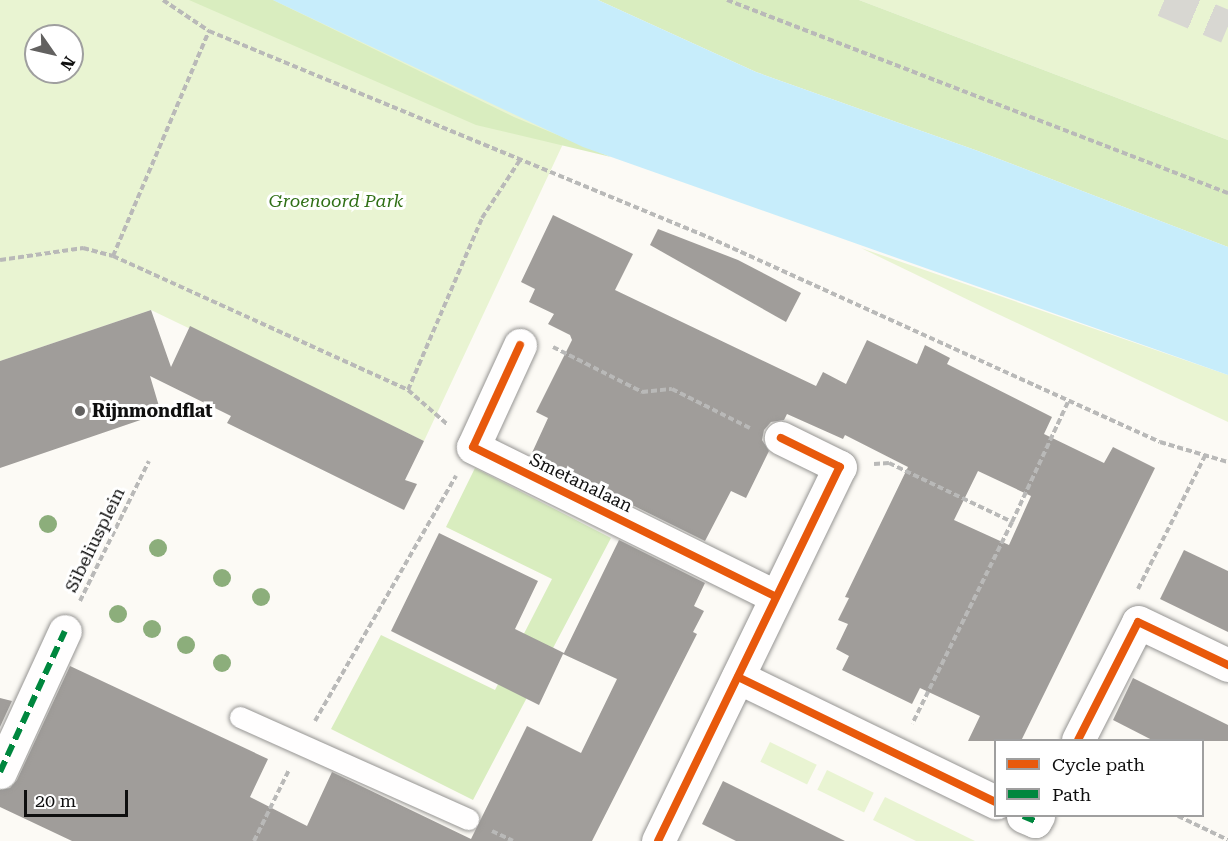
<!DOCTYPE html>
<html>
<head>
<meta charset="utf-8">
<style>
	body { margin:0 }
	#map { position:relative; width:1228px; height:841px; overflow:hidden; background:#fcfaf5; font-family:"Roboto Serif",serif }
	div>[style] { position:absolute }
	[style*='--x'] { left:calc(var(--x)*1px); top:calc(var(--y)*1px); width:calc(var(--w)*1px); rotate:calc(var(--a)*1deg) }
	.green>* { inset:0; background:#e9f4d2; transform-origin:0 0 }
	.forest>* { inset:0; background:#d9edbf }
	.water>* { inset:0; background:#c7edfb }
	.building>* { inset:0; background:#a09d9a }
	.highway-tunnel>* { height:33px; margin-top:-16.5px; transform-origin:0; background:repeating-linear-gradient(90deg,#d8d7d2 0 33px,transparent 0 49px) }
	.path>* { height:4px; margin-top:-2px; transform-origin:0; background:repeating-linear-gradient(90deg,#b9b9b8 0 6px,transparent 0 9px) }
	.roads { filter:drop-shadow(0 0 2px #969593) drop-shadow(0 0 2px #969593) }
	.lane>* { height:21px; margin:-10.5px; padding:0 10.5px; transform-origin:10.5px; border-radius:10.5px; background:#fffefe }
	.street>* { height:33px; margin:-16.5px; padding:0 16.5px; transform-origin:16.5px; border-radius:16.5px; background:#fffefe }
	.quiet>* { height:6px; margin-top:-3px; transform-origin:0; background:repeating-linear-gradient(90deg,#00873e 0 12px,transparent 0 18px) }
	.cycleway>* { height:8px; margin:-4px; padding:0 4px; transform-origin:4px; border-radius:4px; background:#e8590c }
	.trees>* { width:18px; height:18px; margin:-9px; border-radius:50%; background:#8cae7b }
	.dots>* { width:16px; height:16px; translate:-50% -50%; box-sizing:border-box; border:3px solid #fff; border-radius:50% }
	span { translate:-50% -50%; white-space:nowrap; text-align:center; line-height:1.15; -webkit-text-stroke:6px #fff; paint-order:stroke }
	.park-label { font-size:18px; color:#317017; font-style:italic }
	.poi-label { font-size:18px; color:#0f0f0f; font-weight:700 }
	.left { translate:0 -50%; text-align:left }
	.street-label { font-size:18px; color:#0f0f0f }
	.legend { position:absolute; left:994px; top:739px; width:210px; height:78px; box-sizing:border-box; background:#fff; border:2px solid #9f9f9f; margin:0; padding:8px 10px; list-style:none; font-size:18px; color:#0f0f0f }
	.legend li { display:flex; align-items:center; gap:12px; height:30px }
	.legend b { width:30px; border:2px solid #9f9f9f }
	.north { position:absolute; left:24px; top:24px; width:60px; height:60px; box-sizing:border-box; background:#fff; border:2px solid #9f9f9f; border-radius:50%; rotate:124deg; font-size:16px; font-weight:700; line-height:24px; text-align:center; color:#0f0f0f }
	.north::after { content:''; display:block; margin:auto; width:21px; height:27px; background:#626160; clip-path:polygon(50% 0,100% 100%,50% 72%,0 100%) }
	.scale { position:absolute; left:24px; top:790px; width:104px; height:27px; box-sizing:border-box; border:3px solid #0f0f0f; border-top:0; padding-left:8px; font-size:18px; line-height:21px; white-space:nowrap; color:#0f0f0f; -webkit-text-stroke:4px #fff; paint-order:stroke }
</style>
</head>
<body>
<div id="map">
	<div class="green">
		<i style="clip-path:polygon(evenodd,0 0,319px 0,577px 114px,424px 441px,151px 310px,0 361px,0 0,36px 36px,72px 36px,72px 72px,36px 72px,36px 36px)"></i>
		<i style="clip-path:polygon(859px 0,1228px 0,1228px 140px)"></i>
		<i style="clip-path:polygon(861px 248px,1228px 375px,1228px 422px,985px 308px)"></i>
		<i style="left:770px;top:742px;width:52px;height:22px;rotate:26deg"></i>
		<i style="left:827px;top:770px;width:52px;height:22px;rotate:26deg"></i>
		<i style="clip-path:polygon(885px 797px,975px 841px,916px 841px,873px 820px)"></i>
	</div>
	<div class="forest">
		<i style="clip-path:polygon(189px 0,273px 0,514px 117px,611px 157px,476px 125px)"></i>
		<i style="clip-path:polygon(598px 0,859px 0,1228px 140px,1228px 247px,978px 151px,756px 72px)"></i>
		<i style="clip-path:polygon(475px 468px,611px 538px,473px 800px,331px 729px,381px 635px,495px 690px,552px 579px,446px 527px)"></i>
	</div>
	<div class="water">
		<i style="clip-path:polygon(273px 0,598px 0,756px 72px,978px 151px,1228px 247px,1228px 375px,583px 147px)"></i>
	</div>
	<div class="building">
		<i style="clip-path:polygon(evenodd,553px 215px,633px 254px,615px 290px,816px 386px,823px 372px,846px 384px,867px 340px,917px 364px,925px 345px,950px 358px,947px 364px,1052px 417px,1044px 434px,1104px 463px,1113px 447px,1155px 468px,1021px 741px,968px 741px,980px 716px,920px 688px,912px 704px,842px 670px,849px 656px,836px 649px,848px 624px,838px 620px,849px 598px,845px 597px,908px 467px,845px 435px,843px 439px,787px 414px,784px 420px,771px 422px,764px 430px,762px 440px,769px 451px,746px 498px,731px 491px,705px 541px,531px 455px,548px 418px,536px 412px,572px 340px,570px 335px,548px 324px,554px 314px,529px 302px,535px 289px,521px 282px,553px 215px,978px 471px,1031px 496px,1009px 545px,954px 520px,978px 471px)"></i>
		<i style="clip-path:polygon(658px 229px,738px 260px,801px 293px,786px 322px,650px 245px)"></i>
		<i style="clip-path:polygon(151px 310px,171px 367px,190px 326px,424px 441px,405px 480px,417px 484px,404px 510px,227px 423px,231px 416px,150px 376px,161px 413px,0 468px,0 361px)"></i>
		<i style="clip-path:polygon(439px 533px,538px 581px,515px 629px,564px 653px,619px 540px,705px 583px,694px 606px,704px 611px,693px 632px,697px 634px,592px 841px,72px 841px,0 807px,0 790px,10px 788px,17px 780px,70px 666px,268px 759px,250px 797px,307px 826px,332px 772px,471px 839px,527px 726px,581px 753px,617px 679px,563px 654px,539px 705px,391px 631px)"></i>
		<i style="clip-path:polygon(1184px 550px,1228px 571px,1228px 632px,1160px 599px)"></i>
		<i style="clip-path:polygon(1133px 678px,1228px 725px,1228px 741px,1154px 741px,1113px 720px)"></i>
		<i style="clip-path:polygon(0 698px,12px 701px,0 727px)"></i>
		<i style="clip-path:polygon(723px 781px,778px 808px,845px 841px,736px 841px,702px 824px)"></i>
	</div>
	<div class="highway-tunnel">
		<i style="--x:1164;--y:0;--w:69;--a:22.9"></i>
	</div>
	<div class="path">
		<i style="--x:163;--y:0;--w:55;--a:34"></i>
		<i style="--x:209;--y:31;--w:540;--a:22.43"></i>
		<i style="--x:708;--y:237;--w:496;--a:24.4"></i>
		<i style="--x:1160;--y:442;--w:71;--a:16.4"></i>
		<i style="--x:727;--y:0;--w:537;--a:21.07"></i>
		<i style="--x:113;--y:256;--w:245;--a:-66.9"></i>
		<i style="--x:0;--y:260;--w:84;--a:-8.2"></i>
		<i style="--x:83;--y:248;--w:31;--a:15"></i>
		<i style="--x:113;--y:256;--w:324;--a:24.4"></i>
		<i style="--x:408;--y:390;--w:52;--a:41.1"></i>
		<i style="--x:553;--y:347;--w:100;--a:26.8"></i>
		<i style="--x:642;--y:392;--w:30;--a:-6"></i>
		<i style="--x:672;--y:389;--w:87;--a:26.6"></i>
		<i style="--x:408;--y:390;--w:187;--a:-66.7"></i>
		<i style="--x:482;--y:218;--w:69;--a:-56.8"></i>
		<i style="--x:874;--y:464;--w:15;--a:-4"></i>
		<i style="--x:889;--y:463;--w:136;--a:25.6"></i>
		<i style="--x:1012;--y:522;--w:225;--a:116.3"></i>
		<i style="--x:1012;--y:522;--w:132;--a:-65"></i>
		<i style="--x:1138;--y:589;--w:149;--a:-63.3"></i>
		<i style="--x:80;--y:601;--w:156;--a:-63.8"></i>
		<i style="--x:315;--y:721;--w:283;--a:-60.1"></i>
		<i style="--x:1178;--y:816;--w:55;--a:25.6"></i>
		<i style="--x:492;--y:831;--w:23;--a:25"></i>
		<i style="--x:254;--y:841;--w:79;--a:-63.8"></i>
	</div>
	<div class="roads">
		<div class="lane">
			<i style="--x:240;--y:717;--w:250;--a:24.1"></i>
		</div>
		<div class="street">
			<i style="--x:520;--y:345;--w:112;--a:114.7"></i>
			<i style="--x:473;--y:447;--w:338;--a:26.3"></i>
			<i style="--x:738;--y:677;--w:287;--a:25.9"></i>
			<i style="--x:1078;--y:740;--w:132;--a:-63"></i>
			<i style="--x:1138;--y:622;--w:100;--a:25.5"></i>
			<i style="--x:0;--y:772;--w:155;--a:-65.3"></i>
			<i style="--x:1023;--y:816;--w:13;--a:23"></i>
			<i style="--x:1035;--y:821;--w:6;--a:-59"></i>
			<i style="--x:658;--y:841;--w:416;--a:-64.1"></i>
			<i style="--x:840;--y:467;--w:66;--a:-153.8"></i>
		</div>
	</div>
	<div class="quiet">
		<i style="--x:0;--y:772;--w:155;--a:-65.3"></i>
		<i style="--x:1023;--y:816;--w:13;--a:23"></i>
	</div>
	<div class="cycleway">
		<i style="--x:520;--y:345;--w:112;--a:114.7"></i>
		<i style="--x:473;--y:447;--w:338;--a:26.3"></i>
		<i style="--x:738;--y:677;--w:287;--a:25.9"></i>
		<i style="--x:1078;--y:740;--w:132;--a:-63"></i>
		<i style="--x:1138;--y:622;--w:100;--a:25.5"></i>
		<i style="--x:658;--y:841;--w:416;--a:-64.1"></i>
		<i style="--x:840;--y:467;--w:66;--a:-153.8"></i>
	</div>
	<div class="trees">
		<i style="left:48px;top:524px"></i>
		<i style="left:158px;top:548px"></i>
		<i style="left:222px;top:578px"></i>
		<i style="left:261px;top:597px"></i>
		<i style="left:118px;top:614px"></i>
		<i style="left:152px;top:629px"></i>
		<i style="left:186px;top:645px"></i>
		<i style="left:222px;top:663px"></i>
	</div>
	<div class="dots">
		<i style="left:80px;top:411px;background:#626160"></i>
	</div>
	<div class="park-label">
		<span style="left:336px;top:201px">Groenoord Park</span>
	</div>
	<div class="poi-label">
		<span class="left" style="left:92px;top:411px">Rijnmondflat</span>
	</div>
	<div class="street-label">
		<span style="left:581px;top:483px;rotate:26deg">Smetanalaan</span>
		<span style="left:95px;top:540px;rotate:-64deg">Sibeliusplein</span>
	</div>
	<ul class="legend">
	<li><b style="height:8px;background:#e8590c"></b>Cycle path</li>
	<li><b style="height:8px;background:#00873e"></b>Path</li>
	</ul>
	<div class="north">N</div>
	<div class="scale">20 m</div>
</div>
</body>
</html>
